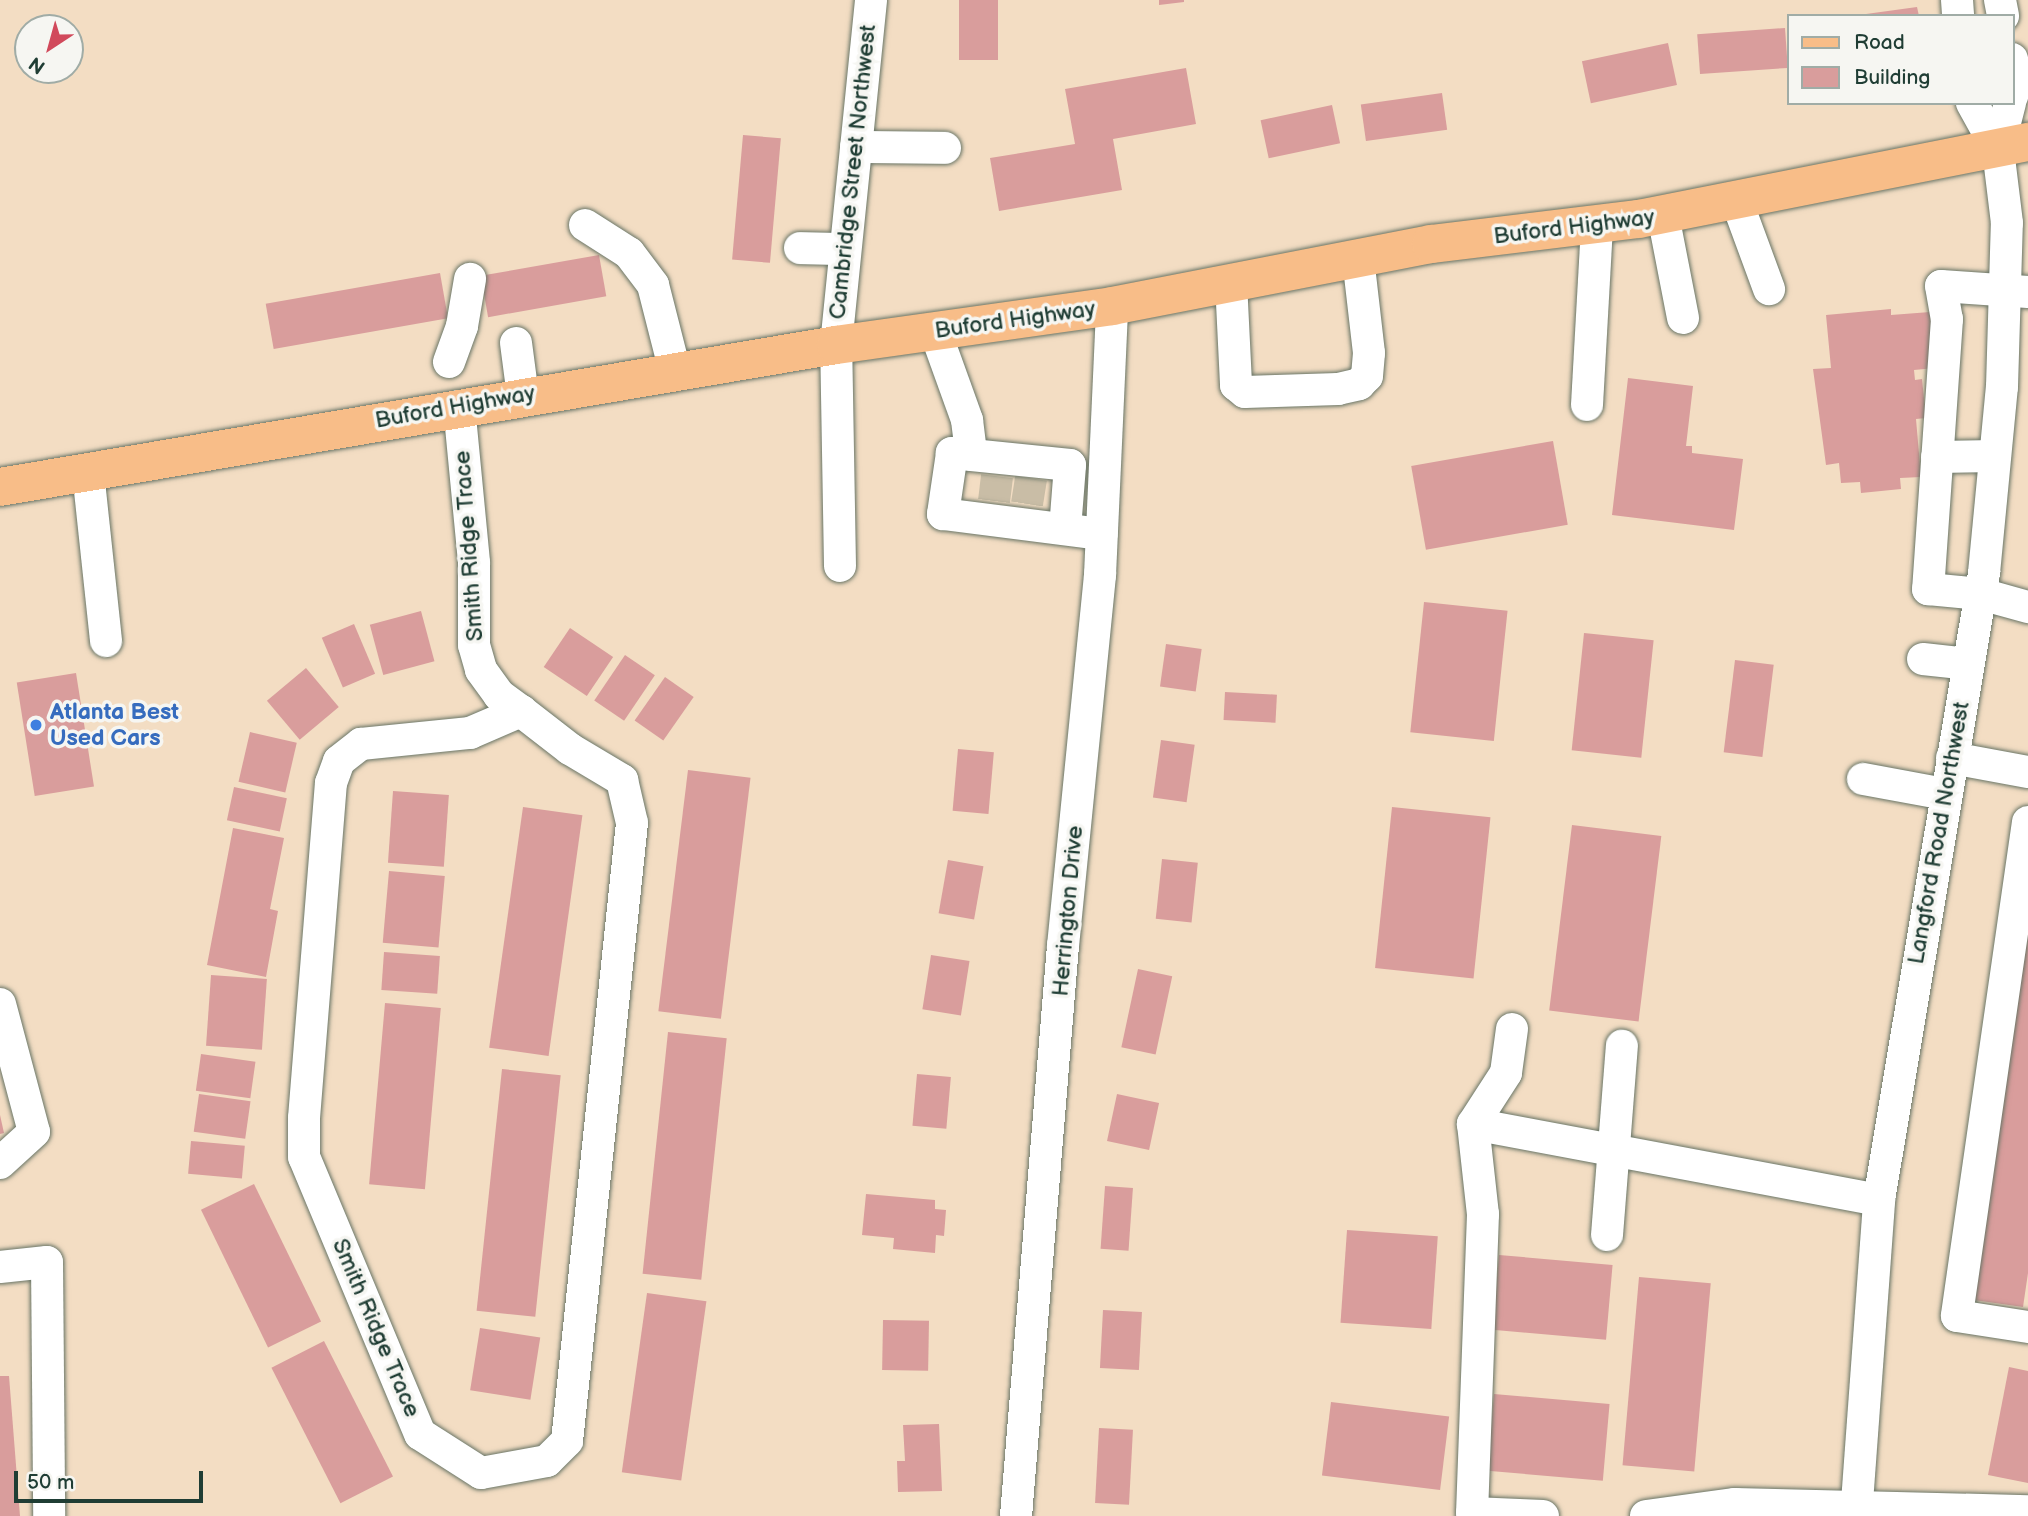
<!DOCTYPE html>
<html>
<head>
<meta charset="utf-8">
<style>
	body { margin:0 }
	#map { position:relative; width:2028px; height:1516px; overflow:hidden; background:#f3ddc3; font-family:"Balsamiq Sans",sans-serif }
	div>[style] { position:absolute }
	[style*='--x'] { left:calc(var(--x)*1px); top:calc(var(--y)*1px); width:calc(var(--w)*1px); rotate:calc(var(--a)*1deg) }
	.building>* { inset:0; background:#d99d9c; transform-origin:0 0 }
	.minor-tunnel>* { height:32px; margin-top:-16px; transform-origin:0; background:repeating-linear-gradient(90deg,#c9bda6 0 32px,transparent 0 48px) }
	.roads { filter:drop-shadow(0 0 2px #697566) drop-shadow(0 0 2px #697566) }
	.minor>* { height:32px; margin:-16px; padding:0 16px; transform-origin:16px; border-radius:16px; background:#fff }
	.major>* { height:38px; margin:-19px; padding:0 19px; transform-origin:19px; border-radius:19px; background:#f8bd88 }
	.dots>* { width:19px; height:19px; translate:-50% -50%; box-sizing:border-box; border:4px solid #f6f6f2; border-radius:50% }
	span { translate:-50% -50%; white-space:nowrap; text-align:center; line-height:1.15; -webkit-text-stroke:7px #f6f6f2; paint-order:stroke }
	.street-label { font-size:23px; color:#1f3d34 }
	.shop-label { font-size:23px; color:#366cbe; font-weight:700 }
	.left { translate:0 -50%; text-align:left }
	.legend { position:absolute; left:1787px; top:14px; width:228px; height:91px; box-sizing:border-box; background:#f6f6f2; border:2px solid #a0aca6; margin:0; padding:9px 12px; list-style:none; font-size:21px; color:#1f3d34 }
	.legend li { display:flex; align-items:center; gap:14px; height:35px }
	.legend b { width:35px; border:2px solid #a0aca6 }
	.north { position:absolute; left:14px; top:14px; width:70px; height:70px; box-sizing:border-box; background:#f6f6f2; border:2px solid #a0aca6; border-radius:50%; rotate:216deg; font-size:19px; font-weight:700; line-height:28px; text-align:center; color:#1f3d34 }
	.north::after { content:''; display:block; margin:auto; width:24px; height:32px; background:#d1495b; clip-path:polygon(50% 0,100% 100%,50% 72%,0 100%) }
	.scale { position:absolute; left:14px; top:1471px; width:189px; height:32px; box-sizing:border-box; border:4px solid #1f3d34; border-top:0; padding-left:9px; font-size:21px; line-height:24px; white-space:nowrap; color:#1f3d34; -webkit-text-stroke:5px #f6f6f2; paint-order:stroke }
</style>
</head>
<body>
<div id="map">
	<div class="building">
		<i style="left:959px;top:0;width:39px;height:60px"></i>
		<i style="clip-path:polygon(1159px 0,1184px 0,1184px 2px,1159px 5px)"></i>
		<i style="clip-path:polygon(1917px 7px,1919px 16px,1866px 16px,1866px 14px)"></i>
		<i style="left:1785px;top:28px;width:40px;height:88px;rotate:86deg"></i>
		<i style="left:1668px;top:43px;width:43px;height:88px;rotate:78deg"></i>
		<i style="clip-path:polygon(1186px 68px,1196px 124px,1113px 139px,1122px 190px,999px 211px,990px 158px,1075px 144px,1065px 89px)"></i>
		<i style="left:1442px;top:93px;width:37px;height:82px;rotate:82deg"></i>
		<i style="left:1332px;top:105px;width:39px;height:73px;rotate:78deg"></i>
		<i style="left:743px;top:135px;width:38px;height:125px;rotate:5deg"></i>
		<i style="left:599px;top:255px;width:42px;height:120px;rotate:80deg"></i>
		<i style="left:440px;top:273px;width:46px;height:177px;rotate:80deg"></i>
		<i style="clip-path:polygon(1891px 309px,1891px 315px,1930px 312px,1935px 368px,1914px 370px,1915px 380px,1922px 379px,1926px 418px,1916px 419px,1921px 477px,1900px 478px,1901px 489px,1861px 493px,1860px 482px,1841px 483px,1839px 463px,1826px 465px,1813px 369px,1831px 368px,1826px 315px)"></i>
		<i style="clip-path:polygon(1628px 378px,1693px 386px,1686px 446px,1692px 446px,1692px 453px,1743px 459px,1734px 530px,1612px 515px)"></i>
		<i style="left:1553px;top:441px;width:85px;height:144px;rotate:80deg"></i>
		<i style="left:1424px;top:602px;width:84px;height:131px;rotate:6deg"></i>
		<i style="left:421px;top:611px;width:52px;height:53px;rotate:75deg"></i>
		<i style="left:354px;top:624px;width:54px;height:35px;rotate:67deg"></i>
		<i style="left:570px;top:628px;width:52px;height:47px;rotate:34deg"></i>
		<i style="left:1584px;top:633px;width:70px;height:118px;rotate:6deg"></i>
		<i style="left:1166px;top:644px;width:36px;height:43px;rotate:8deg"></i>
		<i style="left:625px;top:655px;width:36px;height:55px;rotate:34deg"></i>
		<i style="left:1735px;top:660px;width:39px;height:93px;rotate:7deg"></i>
		<i style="left:306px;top:668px;width:51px;height:51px;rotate:50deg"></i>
		<i style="left:76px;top:673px;width:115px;height:60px;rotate:81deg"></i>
		<i style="left:665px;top:677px;width:35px;height:53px;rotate:35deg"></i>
		<i style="left:1225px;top:692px;width:52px;height:28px;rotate:3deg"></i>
		<i style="left:250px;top:732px;width:48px;height:51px;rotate:13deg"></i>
		<i style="left:1161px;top:740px;width:34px;height:58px;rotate:8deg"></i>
		<i style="left:958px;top:749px;width:36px;height:62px;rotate:5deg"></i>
		<i style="left:688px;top:770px;width:63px;height:243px;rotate:7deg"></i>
		<i style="left:234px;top:787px;width:54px;height:34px;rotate:12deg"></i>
		<i style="left:393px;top:791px;width:56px;height:72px;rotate:4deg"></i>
		<i style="left:523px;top:807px;width:60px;height:243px;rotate:8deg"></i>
		<i style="left:1392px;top:807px;width:99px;height:162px;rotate:6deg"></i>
		<i style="left:1572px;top:825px;width:90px;height:187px;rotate:7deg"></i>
		<i style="clip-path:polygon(233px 828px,284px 838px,270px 909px,278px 911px,266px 977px,207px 965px)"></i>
		<i style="left:1162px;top:859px;width:36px;height:60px;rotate:6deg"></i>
		<i style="left:948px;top:860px;width:36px;height:54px;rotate:10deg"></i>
		<i style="left:389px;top:871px;width:56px;height:72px;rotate:5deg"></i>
		<i style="clip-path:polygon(2028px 934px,2028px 1273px,2023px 1307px,1974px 1300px)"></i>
		<i style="left:384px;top:952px;width:56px;height:38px;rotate:4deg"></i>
		<i style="left:931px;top:955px;width:39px;height:55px;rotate:9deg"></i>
		<i style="left:1138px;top:969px;width:35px;height:80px;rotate:12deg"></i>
		<i style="left:211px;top:975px;width:56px;height:71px;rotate:4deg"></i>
		<i style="left:385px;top:1003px;width:56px;height:182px;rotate:5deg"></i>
		<i style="left:668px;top:1032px;width:59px;height:243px;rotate:6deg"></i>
		<i style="left:201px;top:1054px;width:55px;height:37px;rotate:8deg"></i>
		<i style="left:502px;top:1069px;width:59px;height:243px;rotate:6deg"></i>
		<i style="left:917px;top:1074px;width:34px;height:52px;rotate:5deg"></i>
		<i style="left:199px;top:1094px;width:52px;height:38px;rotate:8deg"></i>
		<i style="left:1117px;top:1094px;width:43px;height:48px;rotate:12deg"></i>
		<i style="clip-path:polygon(0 1115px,4px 1133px,0 1134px)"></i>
		<i style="left:191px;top:1141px;width:54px;height:33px;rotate:5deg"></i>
		<i style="left:254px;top:1184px;width:153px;height:59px;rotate:64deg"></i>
		<i style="left:1105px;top:1186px;width:28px;height:63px;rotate:4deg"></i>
		<i style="clip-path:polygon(866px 1194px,935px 1200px,935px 1209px,946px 1210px,944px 1236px,936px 1235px,935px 1253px,893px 1249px,894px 1238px,862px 1235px)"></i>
		<i style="left:1347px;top:1230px;width:91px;height:93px;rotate:4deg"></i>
		<i style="left:1499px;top:1255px;width:114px;height:75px;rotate:5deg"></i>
		<i style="left:1639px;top:1277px;width:72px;height:189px;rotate:5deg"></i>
		<i style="left:647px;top:1293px;width:60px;height:181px;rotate:8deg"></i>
		<i style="left:1103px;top:1310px;width:39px;height:58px;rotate:3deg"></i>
		<i style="left:883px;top:1320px;width:46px;height:50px;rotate:1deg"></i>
		<i style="left:480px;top:1328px;width:61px;height:63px;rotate:9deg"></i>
		<i style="left:324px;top:1341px;width:152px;height:59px;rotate:63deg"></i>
		<i style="clip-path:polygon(2009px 1367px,2028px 1371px,2028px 1483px,1988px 1475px)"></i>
		<i style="clip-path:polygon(0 1376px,9px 1376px,20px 1516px,0 1516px)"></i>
		<i style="left:1494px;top:1394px;width:116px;height:77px;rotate:5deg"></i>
		<i style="left:1331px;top:1402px;width:119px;height:74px;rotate:7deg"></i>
		<i style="clip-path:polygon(939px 1424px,942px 1491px,898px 1492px,897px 1461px,905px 1461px,903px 1425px)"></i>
		<i style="left:1099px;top:1428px;width:34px;height:75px;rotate:3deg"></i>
	</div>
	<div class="minor-tunnel">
		<i style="--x:994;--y:501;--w:25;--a:-83"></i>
		<i style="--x:1027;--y:504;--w:26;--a:-81"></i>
	</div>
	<div class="roads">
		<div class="minor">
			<i style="--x:1957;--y:0;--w:16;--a:86"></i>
			<i style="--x:2000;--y:0;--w:16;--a:79"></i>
			<i style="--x:2012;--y:59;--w:22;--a:77"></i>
			<i style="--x:2017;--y:80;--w:17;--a:107"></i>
			<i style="--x:856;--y:147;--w:89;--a:0.6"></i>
			<i style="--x:1998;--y:150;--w:49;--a:-75.7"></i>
			<i style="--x:1737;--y:202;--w:93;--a:69.8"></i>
			<i style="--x:1663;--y:215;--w:105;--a:79"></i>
			<i style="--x:585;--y:225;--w:52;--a:32.5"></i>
			<i style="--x:629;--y:253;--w:40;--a:53"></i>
			<i style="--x:653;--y:285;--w:89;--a:75.7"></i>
			<i style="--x:800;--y:248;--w:45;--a:1.3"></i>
			<i style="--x:1231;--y:282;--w:103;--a:87.2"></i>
			<i style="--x:1236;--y:385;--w:11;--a:38"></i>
			<i style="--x:1245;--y:392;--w:93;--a:-1.8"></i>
			<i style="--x:1338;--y:389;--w:22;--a:-13"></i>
			<i style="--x:1359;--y:384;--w:11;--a:-45"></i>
			<i style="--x:1367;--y:376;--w:23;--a:-85"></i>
			<i style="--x:1369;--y:353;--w:96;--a:-96.6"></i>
			<i style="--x:2028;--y:292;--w:87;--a:-176.1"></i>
			<i style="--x:1941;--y:286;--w:34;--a:80"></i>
			<i style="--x:1947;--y:319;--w:271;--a:94"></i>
			<i style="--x:1928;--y:589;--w:53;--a:5.4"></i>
			<i style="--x:1981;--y:594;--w:49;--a:15.5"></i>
			<i style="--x:935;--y:331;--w:95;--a:70.2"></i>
			<i style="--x:967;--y:420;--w:35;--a:83"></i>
			<i style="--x:516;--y:343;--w:53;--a:82.5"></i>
			<i style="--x:449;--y:362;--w:38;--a:-70"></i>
			<i style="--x:462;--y:326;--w:48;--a:-80.3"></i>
			<i style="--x:1587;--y:405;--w:180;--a:-86.8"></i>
			<i style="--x:459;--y:406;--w:158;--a:84.5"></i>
			<i style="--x:474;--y:563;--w:82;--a:90"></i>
			<i style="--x:474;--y:645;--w:26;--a:74"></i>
			<i style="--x:481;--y:670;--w:31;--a:54"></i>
			<i style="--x:499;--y:695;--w:27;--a:36"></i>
			<i style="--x:521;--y:711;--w:62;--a:37.8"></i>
			<i style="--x:570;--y:749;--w:61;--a:30.8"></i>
			<i style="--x:622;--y:780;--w:44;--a:76.9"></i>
			<i style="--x:632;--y:823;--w:621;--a:96"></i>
			<i style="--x:567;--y:1441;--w:28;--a:135"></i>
			<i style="--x:547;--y:1461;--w:67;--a:169.7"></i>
			<i style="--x:481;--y:1473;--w:72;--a:-147.4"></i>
			<i style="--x:420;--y:1434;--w:300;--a:-112.7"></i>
			<i style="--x:304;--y:1157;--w:39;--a:-90"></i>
			<i style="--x:304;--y:1118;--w:336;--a:-85.4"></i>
			<i style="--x:331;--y:783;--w:23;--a:-70"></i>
			<i style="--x:339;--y:761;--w:28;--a:-38"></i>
			<i style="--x:361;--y:744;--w:110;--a:-5.8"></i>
			<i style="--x:470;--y:733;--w:56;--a:-23.3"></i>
			<i style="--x:1937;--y:457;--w:58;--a:-1"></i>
			<i style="--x:88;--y:472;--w:170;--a:83.9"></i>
			<i style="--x:1065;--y:529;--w:64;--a:-85.5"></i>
			<i style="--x:1070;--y:465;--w:119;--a:-174.2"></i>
			<i style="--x:952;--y:453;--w:62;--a:98.4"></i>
			<i style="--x:943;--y:514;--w:160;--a:7.2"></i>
			<i style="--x:840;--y:566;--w:221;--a:-91"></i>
			<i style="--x:836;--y:345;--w:347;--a:-84.2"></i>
			<i style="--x:1923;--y:659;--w:45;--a:6.3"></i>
			<i style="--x:1952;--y:758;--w:77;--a:10.4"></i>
			<i style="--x:1863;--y:779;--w:83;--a:10.4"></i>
			<i style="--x:2028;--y:822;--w:499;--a:98.2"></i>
			<i style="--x:1957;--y:1316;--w:72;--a:8.8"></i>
			<i style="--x:0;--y:1004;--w:132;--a:75.1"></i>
			<i style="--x:34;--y:1132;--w:46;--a:137.6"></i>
			<i style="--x:1512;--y:1029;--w:44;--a:97.8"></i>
			<i style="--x:1506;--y:1073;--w:61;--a:122.9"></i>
			<i style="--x:1473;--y:1124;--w:91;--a:83.7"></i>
			<i style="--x:1483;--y:1214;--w:299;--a:92.1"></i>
			<i style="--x:1472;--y:1513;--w:71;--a:2.4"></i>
			<i style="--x:1473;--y:1124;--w:413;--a:10.6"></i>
			<i style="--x:1607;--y:1235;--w:190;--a:-85.5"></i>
			<i style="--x:0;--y:1267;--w:47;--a:-6.1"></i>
			<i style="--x:47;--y:1262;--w:254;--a:89.5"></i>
			<i style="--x:1016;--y:1516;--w:572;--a:-85.29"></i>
			<i style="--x:1063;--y:946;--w:373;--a:-84.3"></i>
			<i style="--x:1100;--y:575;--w:269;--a:-87.4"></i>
			<i style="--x:1646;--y:1516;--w:90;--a:-7.7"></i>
			<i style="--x:1735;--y:1504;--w:293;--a:1.4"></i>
			<i style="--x:1856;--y:1516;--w:317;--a:-85.8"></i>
			<i style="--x:1879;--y:1200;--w:636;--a:-80.49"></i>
			<i style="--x:1984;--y:573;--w:187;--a:-84.5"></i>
			<i style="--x:2002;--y:387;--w:164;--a:-88.3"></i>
			<i style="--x:2007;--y:223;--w:74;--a:-97"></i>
			<i style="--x:1998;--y:150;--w:54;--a:-119"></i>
		</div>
		<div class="major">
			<i style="--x:0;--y:487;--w:848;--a:-9.64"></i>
			<i style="--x:836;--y:345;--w:279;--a:-8"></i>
			<i style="--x:1112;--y:306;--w:325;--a:-11"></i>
			<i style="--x:1431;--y:244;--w:209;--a:-6.9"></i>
			<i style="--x:1639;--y:219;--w:397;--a:-11.2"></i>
		</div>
	</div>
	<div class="dots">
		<i style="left:36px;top:725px;background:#3f7fe0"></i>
	</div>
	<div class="street-label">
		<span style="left:853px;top:172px;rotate:-84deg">Cambridge Street Northwest</span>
		<span style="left:1574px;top:227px;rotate:-7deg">Buford Highway</span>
		<span style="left:1015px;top:320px;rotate:-8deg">Buford Highway</span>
		<span style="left:455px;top:407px;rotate:-10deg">Buford Highway</span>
		<span style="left:469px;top:546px;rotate:-94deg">Smith Ridge Trace</span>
		<span style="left:1939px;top:833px;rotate:-80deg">Langford Road Northwest</span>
		<span style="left:1068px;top:911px;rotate:-85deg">Herrington Drive</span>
		<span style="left:376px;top:1328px;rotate:67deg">Smith Ridge Trace</span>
	</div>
	<div class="shop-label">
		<span class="left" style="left:50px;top:725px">Atlanta Best<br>Used Cars</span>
	</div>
	<ul class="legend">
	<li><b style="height:9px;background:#f8bd88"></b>Road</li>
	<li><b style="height:19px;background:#d99d9c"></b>Building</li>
	</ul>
	<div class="north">N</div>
	<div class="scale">50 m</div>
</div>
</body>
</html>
